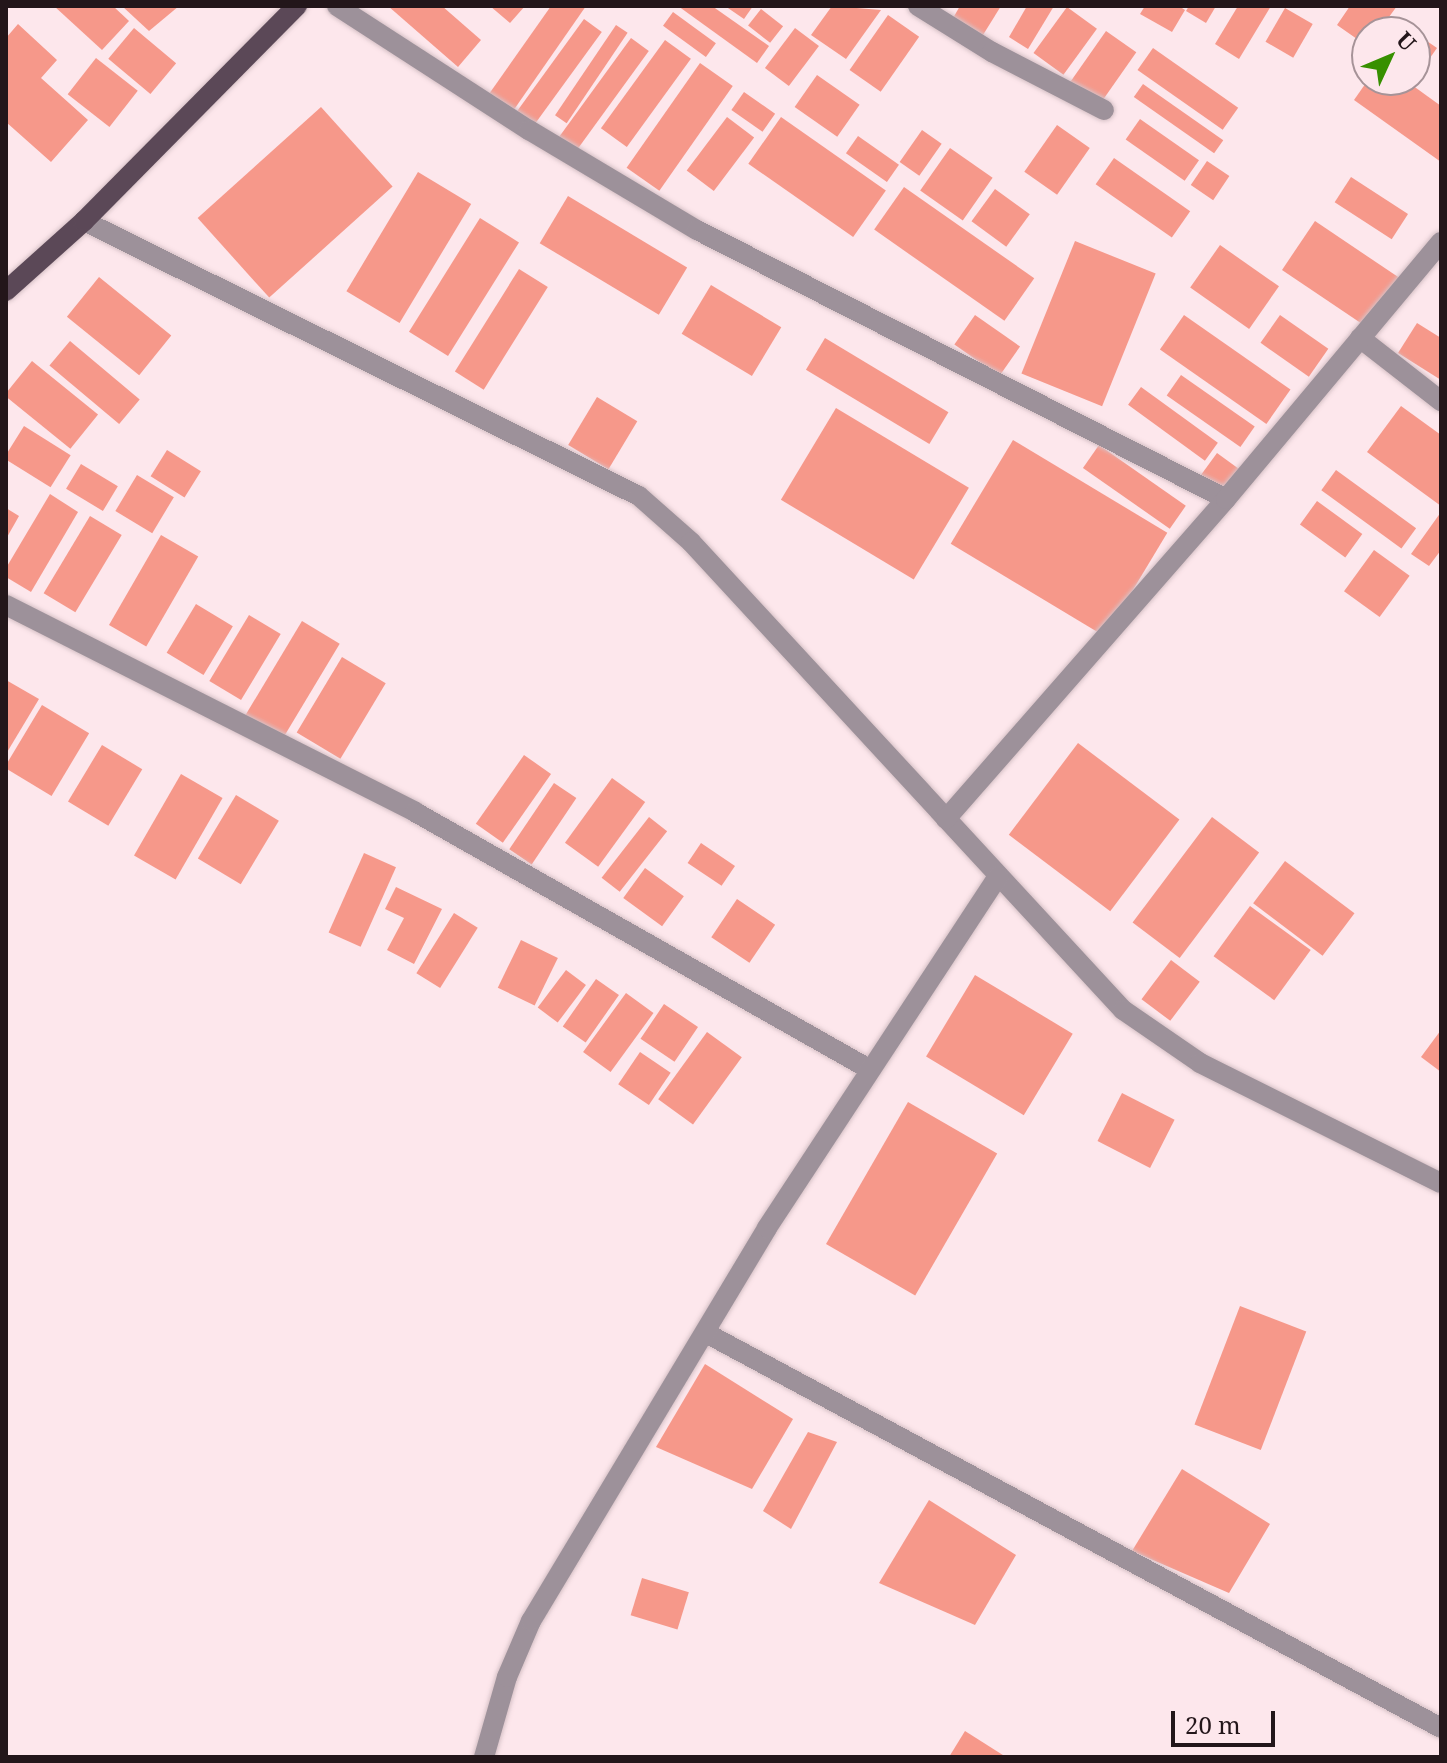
<!DOCTYPE html>
<html>
<head>
<meta charset="utf-8">
<style>
	body { margin:0 }
	#map { position:relative; width:1447px; height:1763px; overflow:hidden; background:#fde7ec; font-family:"Noto Serif",serif }
	div>[style] { position:absolute }
	[style*='--x'] { left:calc(var(--x)*1px); top:calc(var(--y)*1px); width:calc(var(--w)*1px); rotate:calc(var(--a)*1deg) }
	.building>* { inset:0; background:#f6988a; transform-origin:0 0 }
	.roads { filter:drop-shadow(0 0 2px #d6c1c6) drop-shadow(0 0 2px #d6c1c6) }
	.minor>* { height:20px; margin:-10px; padding:0 10px; transform-origin:10px; border-radius:10px; background:#9d919a }
	.major>* { height:20px; margin:-10px; padding:0 10px; transform-origin:10px; border-radius:10px; background:#5b4857 }
	span { translate:-50% -50%; white-space:nowrap; text-align:center; line-height:1.15; -webkit-text-stroke:6px #fde7ec; paint-order:stroke }
	.frame { position:absolute; inset:0; border:8px solid #23161a; pointer-events:none }
	.north { position:absolute; left:1351px; top:16px; width:80px; height:80px; box-sizing:border-box; background:#fde7ec; border:2px solid #a69398; border-radius:50%; rotate:46deg; font-size:22px; font-weight:700; line-height:32px; text-align:center; color:#23161a }
	.north::after { content:''; display:block; margin:auto; width:28px; height:36px; background:#379000; clip-path:polygon(50% 0,100% 100%,50% 72%,0 100%) }
	.scale { position:absolute; left:1171px; top:1711px; width:104px; height:36px; box-sizing:border-box; border:4px solid #23161a; border-top:0; padding-left:10px; font-size:24px; line-height:28px; white-space:nowrap; color:#23161a; -webkit-text-stroke:6px #fde7ec; paint-order:stroke }
</style>
</head>
<body>
<div id="map">
	<div class="building">
		<i style="clip-path:polygon(54px 6px,113px 6px,129px 21px,102px 50px)"></i>
		<i style="clip-path:polygon(122px 6px,179px 6px,149px 31px)"></i>
		<i style="clip-path:polygon(388px 6px,442px 6px,481px 40px,458px 67px)"></i>
		<i style="clip-path:polygon(490px 6px,525px 6px,510px 23px)"></i>
		<i style="clip-path:polygon(551px 6px,586px 6px,513px 111px,489px 94px)"></i>
		<i style="clip-path:polygon(678px 6px,712px 6px,769px 46px,757px 63px)"></i>
		<i style="clip-path:polygon(725px 6px,753px 6px,744px 19px)"></i>
		<i style="clip-path:polygon(832px 6px,881px 10px,846px 59px,811px 35px)"></i>
		<i style="clip-path:polygon(960px 6px,1001px 6px,978px 43px,949px 25px)"></i>
		<i style="clip-path:polygon(1027px 6px,1054px 6px,1028px 49px,1009px 37px)"></i>
		<i style="clip-path:polygon(1145px 6px,1179px 6px,1185px 10px,1172px 32px,1140px 14px)"></i>
		<i style="clip-path:polygon(1189px 6px,1216px 6px,1206px 23px,1186px 11px)"></i>
		<i style="clip-path:polygon(1238px 6px,1271px 6px,1239px 59px,1215px 44px)"></i>
		<i style="clip-path:polygon(1350px 6px,1397px 6px,1378px 32px,1367px 32px,1367px 46px,1337px 25px)"></i>
		<i style="left:1067px;top:7px;width:37px;height:57px;rotate:36deg"></i>
		<i style="left:1285px;top:8px;width:32px;height:39px;rotate:30deg"></i>
		<i style="left:761px;top:9px;width:28px;height:21px;rotate:38deg"></i>
		<i style="left:673px;top:12px;width:53px;height:17px;rotate:36deg"></i>
		<i style="left:888px;top:15px;width:38px;height:67px;rotate:35deg"></i>
		<i style="left:584px;top:19px;width:22px;height:117px;rotate:36deg"></i>
		<i style="clip-path:polygon(18px 24px,57px 60px,41px 78px,88px 120px,51px 162px,6px 122px,6px 38px)"></i>
		<i style="left:616px;top:25px;width:14px;height:109px;rotate:34deg"></i>
		<i style="left:134px;top:28px;width:55px;height:40px;rotate:40deg"></i>
		<i style="left:795px;top:28px;width:30px;height:50px;rotate:37deg"></i>
		<i style="left:1106px;top:31px;width:37px;height:66px;rotate:35deg"></i>
		<i style="clip-path:polygon(1415px 33px,1437px 48px,1415px 79px)"></i>
		<i style="left:631px;top:38px;width:22px;height:123px;rotate:36deg"></i>
		<i style="left:665px;top:40px;width:32px;height:109px;rotate:36deg"></i>
		<i style="left:1153px;top:48px;width:104px;height:27px;rotate:35deg"></i>
		<i style="left:96px;top:58px;width:53px;height:46px;rotate:38deg"></i>
		<i style="left:700px;top:63px;width:40px;height:128px;rotate:35deg"></i>
		<i style="left:817px;top:75px;width:52px;height:39px;rotate:35deg"></i>
		<i style="clip-path:polygon(1368px 80px,1405px 80px,1441px 106px,1441px 162px,1354px 100px)"></i>
		<i style="left:1143px;top:84px;width:98px;height:16px;rotate:35deg"></i>
		<i style="left:744px;top:92px;width:38px;height:22px;rotate:35deg"></i>
		<i style="left:321px;top:107px;width:107px;height:166px;rotate:48deg"></i>
		<i style="left:727px;top:117px;width:34px;height:67px;rotate:37deg"></i>
		<i style="left:781px;top:117px;width:128px;height:57px;rotate:35deg"></i>
		<i style="left:1140px;top:119px;width:72px;height:25px;rotate:35deg"></i>
		<i style="left:1057px;top:125px;width:40px;height:57px;rotate:35deg"></i>
		<i style="left:922px;top:130px;width:24px;height:39px;rotate:35deg"></i>
		<i style="left:858px;top:136px;width:50px;height:21px;rotate:35deg"></i>
		<i style="left:950px;top:148px;width:52px;height:52px;rotate:35deg"></i>
		<i style="left:1114px;top:158px;width:93px;height:32px;rotate:35deg"></i>
		<i style="left:1207px;top:161px;width:27px;height:29px;rotate:34deg"></i>
		<i style="left:418px;top:172px;width:62px;height:139px;rotate:31deg"></i>
		<i style="left:1351px;top:177px;width:68px;height:30px;rotate:33deg"></i>
		<i style="left:904px;top:187px;width:159px;height:52px;rotate:35deg"></i>
		<i style="left:995px;top:189px;width:43px;height:40px;rotate:36deg"></i>
		<i style="left:568px;top:196px;width:139px;height:55px;rotate:31deg"></i>
		<i style="left:480px;top:218px;width:46px;height:134px;rotate:32deg"></i>
		<i style="left:1315px;top:221px;width:103px;height:59px;rotate:34deg"></i>
		<i style="left:1075px;top:241px;width:87px;height:143px;rotate:22deg"></i>
		<i style="left:1220px;top:245px;width:72px;height:52px;rotate:35deg"></i>
		<i style="left:519px;top:269px;width:34px;height:121px;rotate:32deg"></i>
		<i style="left:99px;top:277px;width:93px;height:51px;rotate:39deg"></i>
		<i style="left:711px;top:285px;width:82px;height:57px;rotate:31deg"></i>
		<i style="left:975px;top:315px;width:55px;height:36px;rotate:35deg"></i>
		<i style="left:1184px;top:315px;width:130px;height:42px;rotate:35deg"></i>
		<i style="left:1280px;top:315px;width:59px;height:34px;rotate:35deg"></i>
		<i style="clip-path:polygon(1417px 323px,1441px 338px,1441px 380px,1398px 353px)"></i>
		<i style="left:825px;top:338px;width:144px;height:37px;rotate:31deg"></i>
		<i style="left:70px;top:341px;width:91px;height:32px;rotate:40deg"></i>
		<i style="left:32px;top:361px;width:85px;height:44px;rotate:39deg"></i>
		<i style="left:1181px;top:375px;width:90px;height:25px;rotate:35deg"></i>
		<i style="left:1141px;top:387px;width:95px;height:22px;rotate:36deg"></i>
		<i style="left:597px;top:397px;width:47px;height:56px;rotate:31deg"></i>
		<i style="clip-path:polygon(1401px 406px,1441px 435px,1441px 506px,1367px 452px)"></i>
		<i style="left:836px;top:408px;width:155px;height:107px;rotate:31deg"></i>
		<i style="left:24px;top:426px;width:55px;height:38px;rotate:32deg"></i>
		<i style="left:1013px;top:440px;width:180px;height:121px;rotate:31deg"></i>
		<i style="left:1099px;top:445px;width:106px;height:28px;rotate:35deg"></i>
		<i style="left:167px;top:450px;width:40px;height:31px;rotate:32deg"></i>
		<i style="left:1217px;top:453px;width:31px;height:27px;rotate:36deg"></i>
		<i style="left:81px;top:464px;width:43px;height:29px;rotate:31deg"></i>
		<i style="left:1336px;top:470px;width:99px;height:25px;rotate:36deg"></i>
		<i style="left:137px;top:475px;width:43px;height:42px;rotate:31deg"></i>
		<i style="clip-path:polygon(50px 494px,78px 512px,31px 592px,6px 577px,6px 568px)"></i>
		<i style="left:1317px;top:501px;width:56px;height:29px;rotate:36deg"></i>
		<i style="clip-path:polygon(6px 508px,19px 516px,6px 539px)"></i>
		<i style="clip-path:polygon(1441px 512px,1441px 550px,1429px 566px,1411px 554px)"></i>
		<i style="left:90px;top:516px;width:37px;height:90px;rotate:31deg"></i>
		<i style="left:161px;top:535px;width:43px;height:104px;rotate:30deg"></i>
		<i style="left:1374px;top:550px;width:44px;height:51px;rotate:36deg"></i>
		<i style="left:196px;top:604px;width:43px;height:57px;rotate:31deg"></i>
		<i style="left:249px;top:615px;width:37px;height:77px;rotate:31deg"></i>
		<i style="left:302px;top:621px;width:44px;height:114px;rotate:31deg"></i>
		<i style="left:342px;top:657px;width:51px;height:88px;rotate:31deg"></i>
		<i style="clip-path:polygon(6px 680px,39px 699px,6px 754px)"></i>
		<i style="left:42px;top:705px;width:55px;height:73px;rotate:31deg"></i>
		<i style="left:1078px;top:743px;width:127px;height:115px;rotate:37deg"></i>
		<i style="left:102px;top:745px;width:47px;height:66px;rotate:31deg"></i>
		<i style="left:524px;top:755px;width:33px;height:84px;rotate:35deg"></i>
		<i style="left:181px;top:774px;width:48px;height:94px;rotate:30deg"></i>
		<i style="left:612px;top:778px;width:41px;height:80px;rotate:36deg"></i>
		<i style="left:554px;top:783px;width:27px;height:80px;rotate:34deg"></i>
		<i style="left:236px;top:795px;width:50px;height:74px;rotate:31deg"></i>
		<i style="left:649px;top:817px;width:23px;height:77px;rotate:38deg"></i>
		<i style="left:1212px;top:817px;width:59px;height:132px;rotate:37deg"></i>
		<i style="left:701px;top:843px;width:41px;height:24px;rotate:34deg"></i>
		<i style="left:364px;top:853px;width:35px;height:87px;rotate:24deg"></i>
		<i style="left:1285px;top:861px;width:87px;height:53px;rotate:37deg"></i>
		<i style="left:645px;top:868px;width:48px;height:37px;rotate:36deg"></i>
		<i style="clip-path:polygon(396px 887px,442px 909px,414px 964px,387px 950px,404px 918px,385px 909px)"></i>
		<i style="left:737px;top:899px;width:46px;height:46px;rotate:34deg"></i>
		<i style="left:1250px;top:906px;width:75px;height:62px;rotate:36deg"></i>
		<i style="left:454px;top:913px;width:28px;height:71px;rotate:32deg"></i>
		<i style="left:521px;top:940px;width:41px;height:53px;rotate:26deg"></i>
		<i style="left:1171px;top:960px;width:36px;height:49px;rotate:37deg"></i>
		<i style="left:566px;top:970px;width:25px;height:47px;rotate:37deg"></i>
		<i style="left:975px;top:975px;width:114px;height:95px;rotate:31deg"></i>
		<i style="left:596px;top:979px;width:28px;height:58px;rotate:35deg"></i>
		<i style="left:626px;top:993px;width:34px;height:73px;rotate:36deg"></i>
		<i style="left:664px;top:1004px;width:41px;height:42px;rotate:34deg"></i>
		<i style="clip-path:polygon(1441px 1030px,1441px 1072px,1421px 1057px)"></i>
		<i style="left:707px;top:1032px;width:43px;height:83px;rotate:36deg"></i>
		<i style="left:640px;top:1052px;width:37px;height:39px;rotate:34deg"></i>
		<i style="left:1122px;top:1093px;width:59px;height:54px;rotate:27deg"></i>
		<i style="left:908px;top:1102px;width:103px;height:164px;rotate:30deg"></i>
		<i style="left:1240px;top:1306px;width:71px;height:127px;rotate:21deg"></i>
		<i style="clip-path:polygon(705px 1364px,793px 1419px,752px 1489px,656px 1447px)"></i>
		<i style="clip-path:polygon(808px 1432px,837px 1442px,791px 1529px,763px 1511px)"></i>
		<i style="clip-path:polygon(1182px 1469px,1270px 1524px,1229px 1593px,1132px 1551px)"></i>
		<i style="clip-path:polygon(929px 1500px,1016px 1555px,975px 1625px,879px 1583px)"></i>
		<i style="left:642px;top:1578px;width:49px;height:39px;rotate:17deg"></i>
		<i style="clip-path:polygon(965px 1731px,1006px 1757px,949px 1757px)"></i>
	</div>
	<div class="roads">
		<div class="minor">
			<i style="--x:337;--y:6;--w:229;--a:32.9"></i>
			<i style="--x:529;--y:130;--w:196;--a:30.8"></i>
			<i style="--x:697;--y:230;--w:593;--a:26.95"></i>
			<i style="--x:918;--y:6;--w:87;--a:31.9"></i>
			<i style="--x:992;--y:52;--w:126;--a:27.4"></i>
			<i style="--x:84;--y:221;--w:619;--a:26.36"></i>
			<i style="--x:639;--y:496;--w:69;--a:41.5"></i>
			<i style="--x:691;--y:542;--w:637;--a:47.29"></i>
			<i style="--x:1123;--y:1010;--w:93;--a:34.5"></i>
			<i style="--x:1200;--y:1063;--w:269;--a:26.5"></i>
			<i style="--x:1360;--y:338;--w:103;--a:37.9"></i>
			<i style="--x:6;--y:605;--w:458;--a:26.8"></i>
			<i style="--x:415;--y:812;--w:522;--a:29.51"></i>
			<i style="--x:946;--y:819;--w:425;--a:-48.8"></i>
			<i style="--x:1226;--y:499;--w:335;--a:-50.1"></i>
			<i style="--x:706;--y:1333;--w:834;--a:28.25"></i>
			<i style="--x:484;--y:1757;--w:83;--a:-74"></i>
			<i style="--x:507;--y:1677;--w:61;--a:-66.8"></i>
			<i style="--x:531;--y:1621;--w:458;--a:-59"></i>
			<i style="--x:767;--y:1228;--w:421;--a:-56.7"></i>
		</div>
		<div class="major">
			<i style="--x:6;--y:291;--w:105;--a:-41.9"></i>
			<i style="--x:84;--y:221;--w:303;--a:-45.3"></i>
		</div>
	</div>
	<div class="frame"></div>
	<div class="north">U</div>
	<div class="scale">20 m</div>
</div>
</body>
</html>
